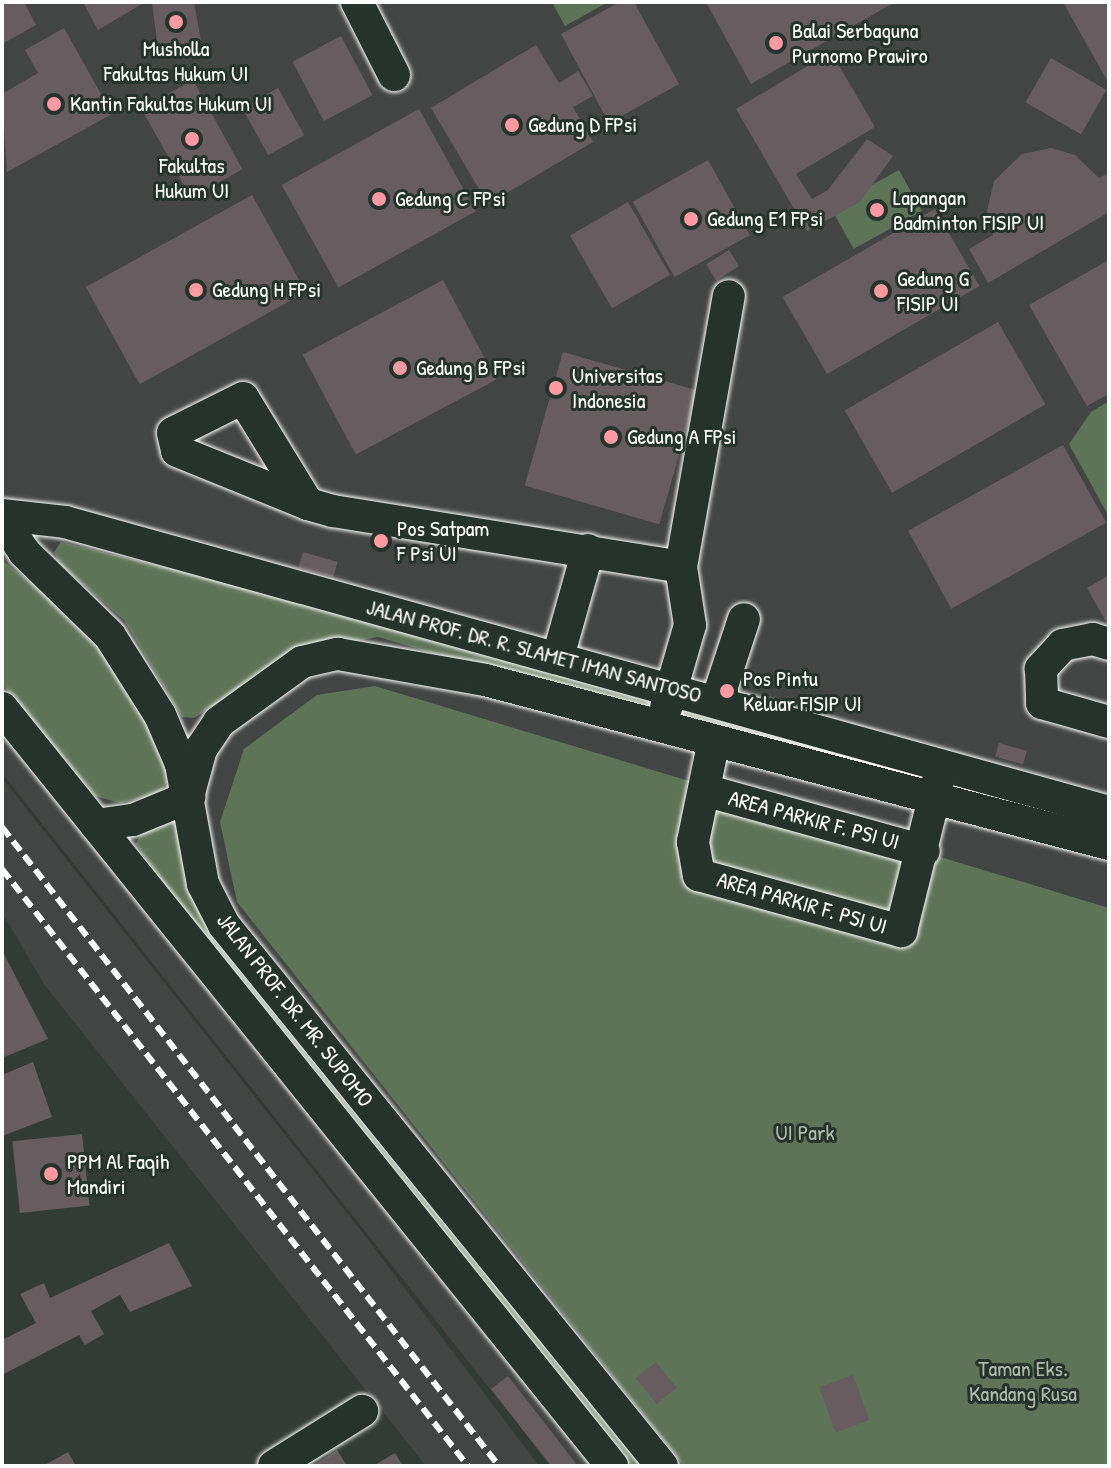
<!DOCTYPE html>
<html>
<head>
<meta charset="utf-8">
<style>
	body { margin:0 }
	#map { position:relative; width:1111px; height:1468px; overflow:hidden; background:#333b37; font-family:"Patrick Hand",sans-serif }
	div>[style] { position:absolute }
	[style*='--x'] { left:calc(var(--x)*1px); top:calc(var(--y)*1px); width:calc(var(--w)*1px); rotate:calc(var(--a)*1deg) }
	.built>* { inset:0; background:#434544 }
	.green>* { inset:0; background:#5e7457; transform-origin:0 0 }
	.building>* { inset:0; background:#675d61; transform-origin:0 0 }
	.roads { filter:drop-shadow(0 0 2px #fff) drop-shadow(0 0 2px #fff) }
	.minor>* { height:32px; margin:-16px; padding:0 16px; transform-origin:16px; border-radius:16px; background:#26332d }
	.rail>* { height:6px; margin-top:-3px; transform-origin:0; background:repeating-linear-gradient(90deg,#fff 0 12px,transparent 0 18px) }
	.dots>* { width:22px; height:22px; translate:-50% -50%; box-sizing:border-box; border:4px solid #26332d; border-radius:50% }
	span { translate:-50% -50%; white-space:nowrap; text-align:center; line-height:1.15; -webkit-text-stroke:6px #26332d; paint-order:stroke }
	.poi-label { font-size:22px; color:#fff }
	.left { translate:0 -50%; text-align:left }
	.street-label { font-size:22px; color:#fff }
	.park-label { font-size:22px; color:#aebaab }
	.frame { position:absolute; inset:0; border:4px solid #fff; pointer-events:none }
</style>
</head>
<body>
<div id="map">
	<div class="built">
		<i style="clip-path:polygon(2px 2px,1109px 2px,1109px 1466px,551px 1466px,2px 773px)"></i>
		<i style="clip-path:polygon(2px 778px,366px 1237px,539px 1466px,426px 1466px,44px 984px,2px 912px)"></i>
	</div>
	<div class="green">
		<i style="clip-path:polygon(552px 2px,608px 2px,565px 26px)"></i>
		<i style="left:899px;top:170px;width:47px;height:78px;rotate:61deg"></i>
		<i style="clip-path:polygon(1109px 401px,1109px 517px,1069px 444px,1091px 412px)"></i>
		<i style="clip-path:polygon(61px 542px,283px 596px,909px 771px,909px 777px,570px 693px,378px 637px,296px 653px,194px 718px,182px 717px,124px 620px,59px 563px,54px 552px)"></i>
		<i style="clip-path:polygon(2px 560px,81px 622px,119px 668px,172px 773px,159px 795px,119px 803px,95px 796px,2px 684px)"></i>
		<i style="clip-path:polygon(375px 686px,1109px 908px,1109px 1466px,684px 1466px,237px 902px,220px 822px,244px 749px,317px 695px)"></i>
		<i style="clip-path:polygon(171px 820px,178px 823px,189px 879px,651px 1466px,632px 1466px,190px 922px,136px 844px,142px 831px)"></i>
	</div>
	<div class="building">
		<i style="clip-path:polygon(2px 2px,24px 2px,36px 25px,2px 44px)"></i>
		<i style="clip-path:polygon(83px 2px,145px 2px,98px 30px)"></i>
		<i style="clip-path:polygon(194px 2px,201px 41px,158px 48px,152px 4px)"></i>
		<i style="clip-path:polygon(620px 2px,634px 2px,679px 84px,609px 123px,561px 34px)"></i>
		<i style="clip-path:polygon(706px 2px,895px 2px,751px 84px)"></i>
		<i style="clip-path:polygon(1063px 2px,1109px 2px,1109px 84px)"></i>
		<i style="clip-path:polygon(64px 28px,112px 114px,7px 172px,2px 94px,38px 73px,25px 50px)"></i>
		<i style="left:341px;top:36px;width:67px;height:55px;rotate:62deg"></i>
		<i style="clip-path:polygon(536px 45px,559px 83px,578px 71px,593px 96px,573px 107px,593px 142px,488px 204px,431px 108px)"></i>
		<i style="clip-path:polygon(831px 52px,875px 127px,796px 174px,812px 199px,828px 190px,867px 139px,893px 156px,860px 202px,807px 231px,736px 109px)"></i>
		<i style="left:1051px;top:58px;width:64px;height:51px;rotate:30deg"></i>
		<i style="left:193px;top:80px;width:102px;height:59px;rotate:61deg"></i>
		<i style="left:278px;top:88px;width:54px;height:41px;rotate:61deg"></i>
		<i style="left:419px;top:109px;width:117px;height:157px;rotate:61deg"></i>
		<i style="clip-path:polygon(1051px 148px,1075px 155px,1099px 178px,1109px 173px,1109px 212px,988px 283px,969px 249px,993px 235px,987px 211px,994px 181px,1022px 154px)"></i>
		<i style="left:708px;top:160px;width:86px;height:86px;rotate:61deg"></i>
		<i style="left:252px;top:195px;width:111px;height:190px;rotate:61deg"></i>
		<i style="left:628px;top:202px;width:84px;height:67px;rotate:60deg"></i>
		<i style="left:935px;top:209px;width:89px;height:176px;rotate:60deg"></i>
		<i style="left:729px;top:250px;width:19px;height:27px;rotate:58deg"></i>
		<i style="clip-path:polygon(1109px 260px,1109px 394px,1087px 406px,1029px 305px)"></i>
		<i style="left:443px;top:280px;width:113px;height:159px;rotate:62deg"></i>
		<i style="left:998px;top:322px;width:95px;height:177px;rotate:60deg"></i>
		<i style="left:563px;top:352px;width:140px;height:139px;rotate:16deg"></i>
		<i style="left:1063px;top:445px;width:89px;height:177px;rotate:61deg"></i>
		<i style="left:303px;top:552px;width:36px;height:16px;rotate:16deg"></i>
		<i style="clip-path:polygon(1109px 575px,1109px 627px,1087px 588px)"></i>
		<i style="left:999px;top:743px;width:29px;height:14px;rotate:16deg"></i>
		<i style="clip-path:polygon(2px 950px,48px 1039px,2px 1058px)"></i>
		<i style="clip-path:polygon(33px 1062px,52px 1117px,2px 1136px,2px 1075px)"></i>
		<i style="left:82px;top:1134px;width:72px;height:70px;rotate:84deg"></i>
		<i style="clip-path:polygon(169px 1243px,192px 1286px,130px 1312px,120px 1295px,91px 1311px,104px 1334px,85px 1345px,79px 1335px,2px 1375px,2px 1340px,36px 1323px,20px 1294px,44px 1283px,50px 1298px)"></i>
		<i style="left:656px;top:1362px;width:33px;height:26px;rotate:51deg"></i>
		<i style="left:853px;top:1375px;width:48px;height:36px;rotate:70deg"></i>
		<i style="clip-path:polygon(508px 1376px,578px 1466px,551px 1466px,491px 1389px)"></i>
		<i style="clip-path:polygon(337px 1450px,347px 1466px,313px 1466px)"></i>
		<i style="clip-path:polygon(68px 1452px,76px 1466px,43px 1466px)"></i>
		<i style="clip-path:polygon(395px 1453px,403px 1466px,373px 1466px)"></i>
	</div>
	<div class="roads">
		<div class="minor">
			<i style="--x:357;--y:2;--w:82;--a:63.1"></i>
			<i style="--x:308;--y:504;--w:124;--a:-121.5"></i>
			<i style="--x:243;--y:398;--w:78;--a:153.4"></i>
			<i style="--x:173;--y:433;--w:18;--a:77"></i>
			<i style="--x:177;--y:451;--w:141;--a:22"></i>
			<i style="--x:308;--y:504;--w:26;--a:16"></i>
			<i style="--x:333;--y:511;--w:352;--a:9.1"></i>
			<i style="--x:2;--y:515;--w:63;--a:6.3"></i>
			<i style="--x:65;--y:522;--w:1084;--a:15.52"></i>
			<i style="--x:2;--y:520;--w:39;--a:55"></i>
			<i style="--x:24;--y:552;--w:120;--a:44.3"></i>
			<i style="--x:110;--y:636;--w:93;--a:57.7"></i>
			<i style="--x:160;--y:715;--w:53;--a:66.8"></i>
			<i style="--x:181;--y:764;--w:122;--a:79.6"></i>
			<i style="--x:203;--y:884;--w:46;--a:62.9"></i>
			<i style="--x:224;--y:925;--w:696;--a:51.01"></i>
			<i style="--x:1109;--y:644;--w:17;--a:-163"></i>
			<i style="--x:1093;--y:639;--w:31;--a:169"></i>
			<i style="--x:1063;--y:645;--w:33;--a:133"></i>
			<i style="--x:1041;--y:669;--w:34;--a:88"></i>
			<i style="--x:1042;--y:703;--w:70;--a:15.8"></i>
			<i style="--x:558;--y:657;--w:111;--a:-74.3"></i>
			<i style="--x:717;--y:701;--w:86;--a:-71.8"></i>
			<i style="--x:2;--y:708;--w:973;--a:51.17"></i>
			<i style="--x:666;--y:708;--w:86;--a:-73.9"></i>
			<i style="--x:690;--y:625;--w:59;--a:-98.8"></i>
			<i style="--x:681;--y:567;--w:275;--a:-80"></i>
			<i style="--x:713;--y:745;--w:99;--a:101.7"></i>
			<i style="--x:693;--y:842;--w:34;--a:80"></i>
			<i style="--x:699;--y:875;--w:210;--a:15.5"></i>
			<i style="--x:901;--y:931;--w:154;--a:-76.1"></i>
			<i style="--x:704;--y:790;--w:228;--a:15.5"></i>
			<i style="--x:189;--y:793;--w:46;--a:-74.7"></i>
			<i style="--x:201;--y:749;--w:32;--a:-56"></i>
			<i style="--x:219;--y:722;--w:102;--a:-35.9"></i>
			<i style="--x:302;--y:662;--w:37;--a:-13"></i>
			<i style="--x:338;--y:654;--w:149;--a:10"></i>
			<i style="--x:485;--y:680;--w:645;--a:14.73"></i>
			<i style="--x:96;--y:825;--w:37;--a:-8"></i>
			<i style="--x:133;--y:820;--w:61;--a:-22.3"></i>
			<i style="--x:274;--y:1466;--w:104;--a:-32"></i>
		</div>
	</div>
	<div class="rail">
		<i style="--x:2;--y:827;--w:810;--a:52.13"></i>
		<i style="--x:2;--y:869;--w:757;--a:52.03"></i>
	</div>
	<div class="dots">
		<i style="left:176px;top:22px;background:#ff9aa2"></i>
		<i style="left:776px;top:43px;background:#ff9aa2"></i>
		<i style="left:54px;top:104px;background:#ff9aa2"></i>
		<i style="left:512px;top:125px;background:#ff9aa2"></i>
		<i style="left:192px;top:139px;background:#ff9aa2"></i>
		<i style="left:379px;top:199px;background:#ff9aa2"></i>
		<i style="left:877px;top:210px;background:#ff9aa2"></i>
		<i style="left:691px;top:219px;background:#ff9aa2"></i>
		<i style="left:196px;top:290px;background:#ff9aa2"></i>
		<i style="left:881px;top:291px;background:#ff9aa2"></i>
		<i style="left:400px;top:368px;background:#ff9aa2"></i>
		<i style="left:556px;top:388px;background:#ff9aa2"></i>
		<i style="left:611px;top:437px;background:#ff9aa2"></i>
		<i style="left:381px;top:541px;background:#ff9aa2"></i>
		<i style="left:727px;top:691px;background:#ff9aa2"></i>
		<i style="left:51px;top:1174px;background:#ff9aa2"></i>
	</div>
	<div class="poi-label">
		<span class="left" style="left:792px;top:43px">Balai Serbaguna<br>Purnomo Prawiro</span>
		<span style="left:176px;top:61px">Musholla<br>Fakultas Hukum UI</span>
		<span class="left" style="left:70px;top:104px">Kantin Fakultas Hukum UI</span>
		<span class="left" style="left:528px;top:125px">Gedung D FPsi</span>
		<span style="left:192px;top:178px">Fakultas<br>Hukum UI</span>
		<span class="left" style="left:893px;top:210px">Lapangan<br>Badminton FISIP UI</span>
		<span class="left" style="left:395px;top:199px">Gedung C FPsi</span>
		<span class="left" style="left:707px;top:219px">Gedung E1 FPsi</span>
		<span class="left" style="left:897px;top:291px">Gedung G<br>FISIP UI</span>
		<span class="left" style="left:212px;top:290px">Gedung H FPsi</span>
		<span class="left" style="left:416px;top:368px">Gedung B FPsi</span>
		<span class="left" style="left:572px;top:388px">Universitas<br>Indonesia</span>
		<span class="left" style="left:627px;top:437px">Gedung A FPsi</span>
		<span class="left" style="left:397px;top:541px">Pos Satpam<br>F Psi UI</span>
		<span class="left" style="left:743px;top:691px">Pos Pintu<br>Keluar FISIP UI</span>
		<span class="left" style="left:67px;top:1174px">PPM Al Faqih<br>Mandiri</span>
	</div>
	<div class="street-label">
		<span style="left:534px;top:651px;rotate:15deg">JALAN PROF. DR. R. SLAMET IMAN SANTOSO</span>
		<span style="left:814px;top:820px;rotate:15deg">AREA PARKIR F. PSI UI</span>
		<span style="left:802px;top:903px;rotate:16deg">AREA PARKIR F. PSI UI</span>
		<span style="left:295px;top:1010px;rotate:52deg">JALAN PROF. DR. MR. SUPOMO</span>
	</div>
	<div class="park-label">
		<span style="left:805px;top:1133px">UI Park</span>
		<span style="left:1023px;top:1381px">Taman Eks.<br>Kandang Rusa</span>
	</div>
	<div class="frame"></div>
</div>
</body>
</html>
